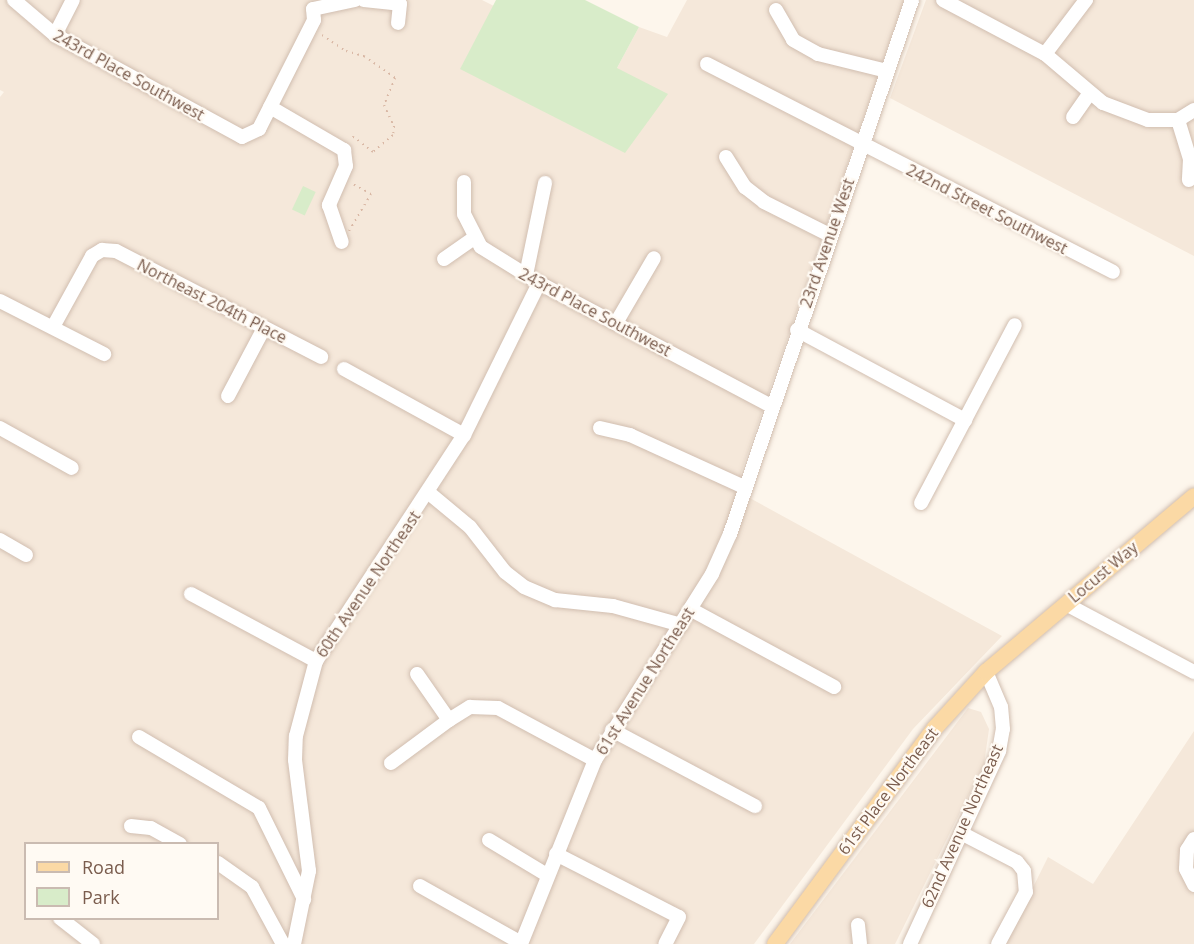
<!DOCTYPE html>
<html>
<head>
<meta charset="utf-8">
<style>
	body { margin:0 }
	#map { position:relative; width:1194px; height:944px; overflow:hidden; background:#fdf6ec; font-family:"Open Sans",sans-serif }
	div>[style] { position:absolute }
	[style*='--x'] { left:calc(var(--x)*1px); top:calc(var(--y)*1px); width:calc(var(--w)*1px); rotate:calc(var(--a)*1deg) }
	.residential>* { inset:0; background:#f5e8da }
	.green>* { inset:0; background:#d8ecc9; transform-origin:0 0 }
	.path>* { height:2px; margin-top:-1px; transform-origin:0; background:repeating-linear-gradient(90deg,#d9b8a5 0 1.5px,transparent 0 6px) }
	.roads { filter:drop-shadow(0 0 2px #d1beb0) drop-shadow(0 0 2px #d1beb0) }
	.minor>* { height:14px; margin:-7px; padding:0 7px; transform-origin:7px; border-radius:7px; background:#fff }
	.major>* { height:16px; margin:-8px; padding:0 8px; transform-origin:8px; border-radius:8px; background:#fbd9a5 }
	span { translate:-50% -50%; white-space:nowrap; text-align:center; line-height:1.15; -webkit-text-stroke:4.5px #fffaf3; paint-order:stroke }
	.street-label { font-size:16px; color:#7a5c4d }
	.legend { position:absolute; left:24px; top:842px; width:195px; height:78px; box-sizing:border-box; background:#fffaf3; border:2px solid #cabbb1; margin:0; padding:8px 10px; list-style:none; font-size:18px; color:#7a5c4d }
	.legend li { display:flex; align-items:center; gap:12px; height:30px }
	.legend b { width:30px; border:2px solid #cabbb1 }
</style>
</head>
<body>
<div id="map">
	<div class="residential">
		<i style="clip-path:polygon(evenodd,0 0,482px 0,494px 6px,461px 68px,617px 68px,639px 27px,667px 37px,687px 0,904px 0,735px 490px,1002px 636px,913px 729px,754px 944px,0 944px,0 97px,4px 92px,0 90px,0 0,26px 844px,218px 844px,218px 918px,26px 918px,26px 844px)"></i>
		<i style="clip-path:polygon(926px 0,1194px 0,1194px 256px,890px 98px)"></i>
		<i style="clip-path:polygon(968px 708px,981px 712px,989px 729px,984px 764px,895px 944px,790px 944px)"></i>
		<i style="clip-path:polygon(1194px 731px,1194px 944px,1005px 944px,1048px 857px,1093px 884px)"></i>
	</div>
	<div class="green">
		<i style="clip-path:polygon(496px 0,585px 0,639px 27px,617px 68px,668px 94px,625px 153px,460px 69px)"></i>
		<i style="left:303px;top:186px;width:14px;height:26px;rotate:25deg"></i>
	</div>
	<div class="path">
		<i style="--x:322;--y:35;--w:29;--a:34"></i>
		<i style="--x:346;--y:51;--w:19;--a:16"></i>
		<i style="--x:364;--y:56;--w:38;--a:35"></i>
		<i style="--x:395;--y:78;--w:29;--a:112"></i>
		<i style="--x:384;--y:105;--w:23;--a:65"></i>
		<i style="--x:394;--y:126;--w:9;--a:96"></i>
		<i style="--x:393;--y:135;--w:26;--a:140"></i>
		<i style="--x:373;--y:152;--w:24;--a:-142"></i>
		<i style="--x:354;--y:137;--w:5;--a:169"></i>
		<i style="--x:349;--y:231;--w:43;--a:-59.3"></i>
		<i style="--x:371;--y:194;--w:23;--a:-151"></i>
	</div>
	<div class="roads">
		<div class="minor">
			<i style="--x:14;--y:0;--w:54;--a:40.5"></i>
			<i style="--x:55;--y:35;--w:213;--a:28.6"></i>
			<i style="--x:242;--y:137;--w:19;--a:-25"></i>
			<i style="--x:259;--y:129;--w:122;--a:-63.2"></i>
			<i style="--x:314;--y:20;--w:11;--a:-95"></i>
			<i style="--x:364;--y:0;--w:36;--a:6"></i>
			<i style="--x:400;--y:4;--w:19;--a:96"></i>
			<i style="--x:943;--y:0;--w:115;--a:27.9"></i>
			<i style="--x:1045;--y:54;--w:76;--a:40.2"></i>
			<i style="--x:1103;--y:103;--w:48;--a:20.7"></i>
			<i style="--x:1148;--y:120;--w:30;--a:0"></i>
			<i style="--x:1178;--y:120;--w:41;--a:72.9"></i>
			<i style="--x:1190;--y:159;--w:21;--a:93"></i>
			<i style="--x:313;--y:9;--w:43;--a:-12.1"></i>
			<i style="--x:776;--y:10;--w:34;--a:60"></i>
			<i style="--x:793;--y:40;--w:29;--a:29"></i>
			<i style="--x:818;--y:54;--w:71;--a:13.8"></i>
			<i style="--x:55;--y:35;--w:39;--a:-63"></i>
			<i style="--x:1045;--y:54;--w:68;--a:-52.8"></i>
			<i style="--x:707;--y:64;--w:456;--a:27.1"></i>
			<i style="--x:270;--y:107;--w:86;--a:30.2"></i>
			<i style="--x:344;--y:150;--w:16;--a:83"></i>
			<i style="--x:346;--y:166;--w:43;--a:113.6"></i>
			<i style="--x:329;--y:205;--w:39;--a:71"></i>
			<i style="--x:1073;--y:117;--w:28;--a:-55"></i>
			<i style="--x:1178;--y:120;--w:19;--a:-32"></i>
			<i style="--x:726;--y:157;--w:36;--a:58"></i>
			<i style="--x:745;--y:187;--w:24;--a:38"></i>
			<i style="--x:764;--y:202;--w:74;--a:26.6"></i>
			<i style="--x:464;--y:182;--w:32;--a:90"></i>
			<i style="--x:464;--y:214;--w:37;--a:63"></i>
			<i style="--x:481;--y:247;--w:68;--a:31.8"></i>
			<i style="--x:539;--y:283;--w:263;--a:27.9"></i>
			<i style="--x:444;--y:259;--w:38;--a:-35"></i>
			<i style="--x:526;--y:275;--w:94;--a:-78.3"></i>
			<i style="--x:0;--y:301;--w:117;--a:27"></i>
			<i style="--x:616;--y:323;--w:75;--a:-59.7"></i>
			<i style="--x:53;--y:327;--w:81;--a:-61.2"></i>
			<i style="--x:92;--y:256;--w:12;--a:-31"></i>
			<i style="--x:102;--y:250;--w:14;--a:4"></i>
			<i style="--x:116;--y:251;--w:231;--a:27.3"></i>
			<i style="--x:797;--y:330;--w:191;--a:28.2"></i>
			<i style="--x:344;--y:369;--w:137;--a:28.8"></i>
			<i style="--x:228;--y:396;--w:77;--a:-62.1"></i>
			<i style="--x:0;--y:428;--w:82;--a:29.1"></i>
			<i style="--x:600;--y:428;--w:31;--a:13"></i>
			<i style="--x:630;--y:435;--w:125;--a:24.5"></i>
			<i style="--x:429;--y:493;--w:53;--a:39.7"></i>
			<i style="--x:470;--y:527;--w:57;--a:52.1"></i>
			<i style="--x:505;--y:572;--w:24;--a:38"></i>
			<i style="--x:524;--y:587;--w:34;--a:23"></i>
			<i style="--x:555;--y:600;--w:58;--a:5.9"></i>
			<i style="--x:613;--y:606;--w:71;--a:15.6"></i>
			<i style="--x:921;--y:503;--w:201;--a:-62.2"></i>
			<i style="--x:0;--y:540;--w:30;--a:30"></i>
			<i style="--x:191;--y:594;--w:142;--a:28.2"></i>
			<i style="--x:1066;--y:604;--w:145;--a:28"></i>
			<i style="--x:690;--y:609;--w:164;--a:28.4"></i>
			<i style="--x:417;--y:674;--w:56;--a:55.2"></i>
			<i style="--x:449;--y:720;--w:25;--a:-32"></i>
			<i style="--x:470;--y:707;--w:28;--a:2"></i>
			<i style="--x:498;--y:708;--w:110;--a:28.2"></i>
			<i style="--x:612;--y:730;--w:162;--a:28"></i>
			<i style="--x:139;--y:737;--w:139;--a:30.6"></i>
			<i style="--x:259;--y:808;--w:102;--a:63.7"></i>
			<i style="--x:391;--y:763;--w:72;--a:-36.6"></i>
			<i style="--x:131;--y:826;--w:20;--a:6"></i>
			<i style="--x:151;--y:828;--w:33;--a:29"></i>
			<i style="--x:961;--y:833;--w:63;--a:27.4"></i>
			<i style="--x:1017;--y:862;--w:11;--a:52"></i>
			<i style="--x:1024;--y:871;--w:21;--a:85"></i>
			<i style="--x:1026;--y:892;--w:59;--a:118.3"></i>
			<i style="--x:1194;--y:839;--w:13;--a:122"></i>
			<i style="--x:1187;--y:850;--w:19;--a:93"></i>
			<i style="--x:1186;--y:869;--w:18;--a:63"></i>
			<i style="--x:489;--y:840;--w:68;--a:31.1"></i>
			<i style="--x:556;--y:854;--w:138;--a:27.1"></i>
			<i style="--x:679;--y:917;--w:30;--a:117"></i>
			<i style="--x:218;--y:863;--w:42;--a:35.2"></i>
			<i style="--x:252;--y:887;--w:65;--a:61.5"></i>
			<i style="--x:420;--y:886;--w:116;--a:29.4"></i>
			<i style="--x:60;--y:918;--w:42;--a:38.2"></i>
			<i style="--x:858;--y:925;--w:19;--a:84"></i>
			<i style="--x:294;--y:944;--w:75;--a:-78.4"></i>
			<i style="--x:309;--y:871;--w:112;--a:-97.2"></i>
			<i style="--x:295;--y:760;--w:24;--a:-88"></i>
			<i style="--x:296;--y:736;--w:78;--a:-75.1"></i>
			<i style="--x:316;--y:661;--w:270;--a:-56.8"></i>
			<i style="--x:464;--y:435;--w:169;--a:-63.7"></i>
			<i style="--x:521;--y:944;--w:198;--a:-68.1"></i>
			<i style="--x:595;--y:760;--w:220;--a:-57.8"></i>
			<i style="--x:712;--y:574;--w:44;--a:-65.8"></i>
			<i style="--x:730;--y:534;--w:564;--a:-71.18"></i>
			<i style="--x:910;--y:944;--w:213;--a:-65.2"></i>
			<i style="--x:999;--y:751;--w:22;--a:-80"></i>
			<i style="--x:1003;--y:729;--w:22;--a:-95"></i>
			<i style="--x:1001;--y:707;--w:38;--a:-113"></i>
		</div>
		<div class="major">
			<i style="--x:775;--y:944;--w:269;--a:-53.5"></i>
			<i style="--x:935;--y:728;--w:76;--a:-47.7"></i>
			<i style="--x:986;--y:672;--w:272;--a:-40.2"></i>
		</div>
	</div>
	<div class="street-label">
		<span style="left:129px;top:75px;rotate:29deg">243rd Place Southwest</span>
		<span style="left:987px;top:209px;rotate:27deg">242nd Street Southwest</span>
		<span style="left:827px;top:243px;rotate:-71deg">23rd Avenue West</span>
		<span style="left:212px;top:301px;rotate:27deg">Northeast 204th Place</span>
		<span style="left:595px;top:312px;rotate:28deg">243rd Place Southwest</span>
		<span style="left:1103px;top:572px;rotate:-40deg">Locust Way</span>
		<span style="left:368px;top:584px;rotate:-56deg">60th Avenue Northeast</span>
		<span style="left:645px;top:681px;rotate:-58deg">61st Avenue Northeast</span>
		<span style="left:888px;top:791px;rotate:-53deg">61st Place Northeast</span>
		<span style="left:962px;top:826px;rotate:-66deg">62nd Avenue Northeast</span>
	</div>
	<ul class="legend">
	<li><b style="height:8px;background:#fbd9a5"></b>Road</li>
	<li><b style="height:16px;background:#d8ecc9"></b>Park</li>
	</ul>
</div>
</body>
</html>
